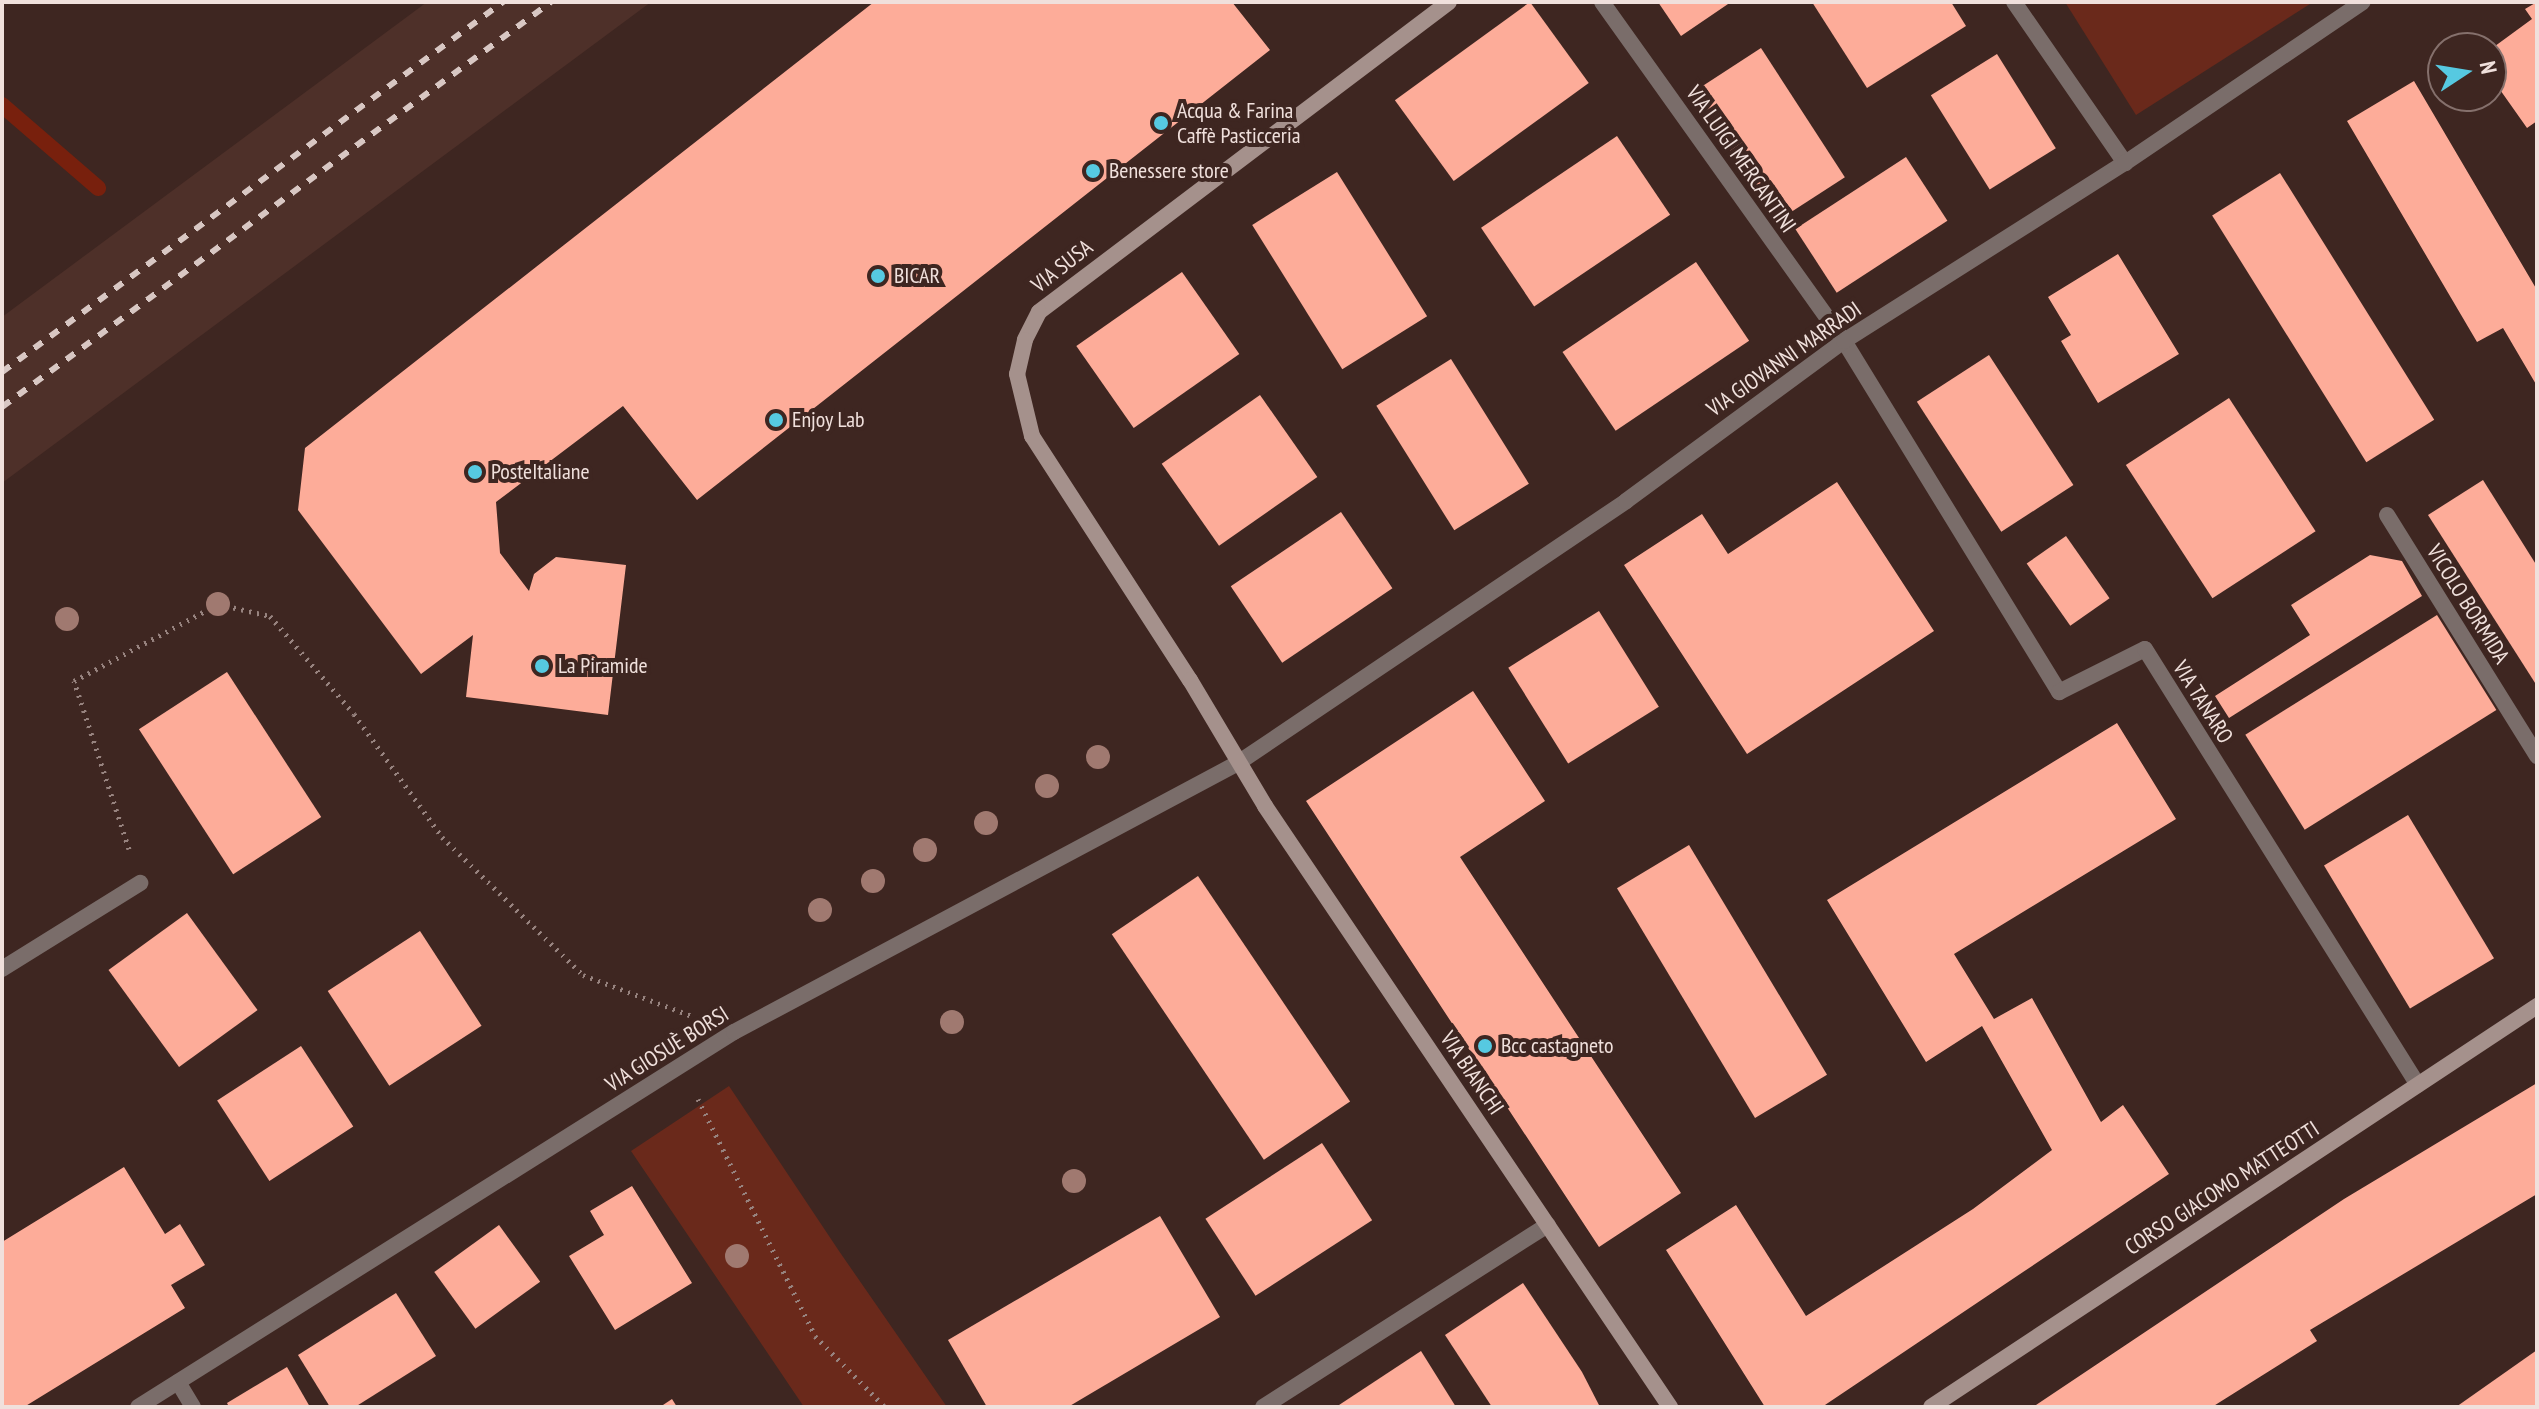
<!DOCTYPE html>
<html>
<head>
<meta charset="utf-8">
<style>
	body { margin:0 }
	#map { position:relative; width:2539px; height:1409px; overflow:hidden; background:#3e2621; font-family:"PT Sans Narrow",sans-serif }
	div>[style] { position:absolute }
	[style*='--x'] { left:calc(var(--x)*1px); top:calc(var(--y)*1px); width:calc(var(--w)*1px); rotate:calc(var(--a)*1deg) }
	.built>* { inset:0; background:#4e3029 }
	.green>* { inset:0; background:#6a291b }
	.stream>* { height:16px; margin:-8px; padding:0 8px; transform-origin:8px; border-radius:8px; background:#78200d }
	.building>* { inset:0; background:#fdac99; transform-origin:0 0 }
	.path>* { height:5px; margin-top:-2.5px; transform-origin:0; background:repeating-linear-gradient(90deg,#97837f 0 2px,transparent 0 8px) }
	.street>* { height:16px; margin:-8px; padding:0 8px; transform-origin:8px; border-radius:8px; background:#7a6d6a }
	.secondary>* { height:16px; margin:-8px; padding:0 8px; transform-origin:8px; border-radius:8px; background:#a5918c }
	.rail>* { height:6px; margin-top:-3px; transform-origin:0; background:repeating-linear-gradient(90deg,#d8c7c3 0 10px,transparent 0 20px) }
	.trees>* { width:24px; height:24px; margin:-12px; border-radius:50%; background:#a07970 }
	.dots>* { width:22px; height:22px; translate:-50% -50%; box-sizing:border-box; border:4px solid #3e2621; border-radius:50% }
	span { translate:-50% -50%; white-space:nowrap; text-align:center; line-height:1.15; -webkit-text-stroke:8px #3e2621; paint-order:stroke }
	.poi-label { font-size:22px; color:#f0e0dc }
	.left { translate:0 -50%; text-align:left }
	.street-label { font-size:22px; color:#f0e0dc }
	.frame { position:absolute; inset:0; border:4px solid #f0e0dc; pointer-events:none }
	.north { position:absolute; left:2427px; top:32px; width:80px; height:80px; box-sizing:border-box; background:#3e2621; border:2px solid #85706c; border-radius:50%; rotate:78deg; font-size:22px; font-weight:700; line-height:32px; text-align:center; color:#f0e0dc }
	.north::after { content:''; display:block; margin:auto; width:28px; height:36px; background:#56c9e1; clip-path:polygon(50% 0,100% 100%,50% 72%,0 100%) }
</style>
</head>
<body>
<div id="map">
	<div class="built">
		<i style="clip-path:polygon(427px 2px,651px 2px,2px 483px,2px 317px)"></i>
	</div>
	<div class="green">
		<i style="clip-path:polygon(2065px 2px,2313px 2px,2136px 115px)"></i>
		<i style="clip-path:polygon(729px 1086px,839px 1251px,947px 1407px,804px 1407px,631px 1151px)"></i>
	</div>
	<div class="stream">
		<i style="--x:2;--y:105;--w:127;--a:40.8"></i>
	</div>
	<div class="building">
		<i style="clip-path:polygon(874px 2px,1232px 2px,1270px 50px,697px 500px,623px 406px,496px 502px,500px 553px,529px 591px,534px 574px,556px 557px,626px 565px,608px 715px,466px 697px,473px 635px,421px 674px,298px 510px,305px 448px)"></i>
		<i style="left:1530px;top:2px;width:100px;height:167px;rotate:54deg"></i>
		<i style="clip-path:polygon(1658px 2px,1731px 2px,1681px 36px)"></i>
		<i style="clip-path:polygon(1812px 2px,1951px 2px,1966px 26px,1867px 88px)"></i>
		<i style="clip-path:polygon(2537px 2px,2537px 121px,2527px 128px,2491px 77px,2491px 49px,2532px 19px,2525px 9px)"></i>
		<i style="left:1761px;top:48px;width:154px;height:82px;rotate:57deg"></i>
		<i style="left:1997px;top:54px;width:111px;height:78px;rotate:58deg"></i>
		<i style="clip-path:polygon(2414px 81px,2537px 290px,2537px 386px,2503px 328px,2477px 342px,2347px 121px)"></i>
		<i style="left:1617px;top:136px;width:95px;height:164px;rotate:56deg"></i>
		<i style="left:1906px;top:157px;width:76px;height:132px;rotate:57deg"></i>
		<i style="left:1337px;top:172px;width:170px;height:100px;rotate:58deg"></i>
		<i style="left:2280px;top:173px;width:291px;height:80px;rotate:58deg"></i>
		<i style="clip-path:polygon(2118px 254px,2179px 354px,2098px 403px,2061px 341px,2071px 335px,2048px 297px)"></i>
		<i style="left:1696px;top:262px;width:95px;height:161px;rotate:56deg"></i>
		<i style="left:1182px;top:272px;width:100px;height:129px;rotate:55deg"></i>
		<i style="left:1989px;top:355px;width:155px;height:86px;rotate:57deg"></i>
		<i style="left:1451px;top:359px;width:147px;height:88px;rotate:58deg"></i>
		<i style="left:1260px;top:395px;width:100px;height:120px;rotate:55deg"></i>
		<i style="left:2229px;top:398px;width:159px;height:123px;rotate:57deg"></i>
		<i style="clip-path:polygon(2483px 480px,2537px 566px,2537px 686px,2428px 515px)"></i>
		<i style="clip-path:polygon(1837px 482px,1934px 631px,1747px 754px,1624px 565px,1702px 514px,1728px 554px)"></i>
		<i style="left:1341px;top:512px;width:92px;height:133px;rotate:56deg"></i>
		<i style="left:2066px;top:536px;width:76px;height:48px;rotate:55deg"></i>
		<i style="clip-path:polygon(2370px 555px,2402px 561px,2422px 596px,2229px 718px,2215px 696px,2310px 635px,2291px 605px)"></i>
		<i style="left:1599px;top:611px;width:113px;height:107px;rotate:58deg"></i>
		<i style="left:2437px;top:615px;width:112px;height:226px;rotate:58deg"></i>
		<i style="left:227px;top:672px;width:173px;height:105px;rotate:57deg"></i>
		<i style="clip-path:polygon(1473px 691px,1545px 801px,1460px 857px,1681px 1193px,1599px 1247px,1306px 801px)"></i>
		<i style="clip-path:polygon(2117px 723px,2176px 819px,1954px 954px,1994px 1019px,2032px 998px,2101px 1122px,2123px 1105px,2169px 1174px,1822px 1407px,1765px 1407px,1666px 1250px,1736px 1205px,1806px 1316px,1973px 1209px,2052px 1150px,1982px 1026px,1926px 1062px,1827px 900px)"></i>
		<i style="left:2408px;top:815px;width:167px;height:98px;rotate:59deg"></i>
		<i style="left:1689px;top:845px;width:268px;height:84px;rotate:59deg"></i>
		<i style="left:1198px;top:876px;width:272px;height:104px;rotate:56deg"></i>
		<i style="left:187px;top:913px;width:120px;height:97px;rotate:54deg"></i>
		<i style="left:420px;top:931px;width:113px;height:110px;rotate:57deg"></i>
		<i style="left:301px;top:1046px;width:96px;height:100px;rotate:57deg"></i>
		<i style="clip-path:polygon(2537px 1083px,2537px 1194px,2310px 1330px,2317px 1341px,2212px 1407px,2033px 1407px,2344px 1199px)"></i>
		<i style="left:1322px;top:1143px;width:92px;height:139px;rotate:57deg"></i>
		<i style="clip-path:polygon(124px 1167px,165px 1234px,180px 1224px,205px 1265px,171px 1285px,185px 1308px,24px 1407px,2px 1407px,2px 1242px)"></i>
		<i style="clip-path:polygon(632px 1186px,692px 1283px,615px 1330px,569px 1256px,604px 1235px,590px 1211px)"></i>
		<i style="clip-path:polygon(1160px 1216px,1220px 1317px,1068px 1407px,987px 1407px,948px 1340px)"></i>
		<i style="left:499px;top:1225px;width:70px;height:80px;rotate:54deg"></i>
		<i style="clip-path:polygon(1523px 1283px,1582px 1372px,1600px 1407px,1492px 1407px,1445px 1335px)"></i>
		<i style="clip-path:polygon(396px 1293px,436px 1356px,355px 1407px,330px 1407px,298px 1355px)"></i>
		<i style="clip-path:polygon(2537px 1350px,2537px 1407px,2456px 1407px)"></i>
		<i style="clip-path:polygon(1421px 1351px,1456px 1407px,1336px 1407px)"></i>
		<i style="clip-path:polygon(287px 1367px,310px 1407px,229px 1407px,227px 1403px)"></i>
		<i style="clip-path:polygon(672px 1399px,677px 1407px,660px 1407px)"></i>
	</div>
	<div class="path">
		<i style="--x:129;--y:849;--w:177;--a:-108.1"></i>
		<i style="--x:74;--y:681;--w:163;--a:-28.1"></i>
		<i style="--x:218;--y:604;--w:53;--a:13"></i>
		<i style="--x:270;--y:616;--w:129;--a:49.4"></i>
		<i style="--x:354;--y:714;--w:151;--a:54.4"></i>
		<i style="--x:442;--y:837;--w:197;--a:44.4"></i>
		<i style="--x:583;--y:975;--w:116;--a:20.6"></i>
		<i style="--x:698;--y:1099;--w:264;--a:63.7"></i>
		<i style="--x:815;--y:1336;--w:100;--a:45.4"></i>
	</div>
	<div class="street">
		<i style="--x:1602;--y:2;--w:417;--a:54.5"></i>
		<i style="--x:1844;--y:341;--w:412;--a:58.5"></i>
		<i style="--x:2059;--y:692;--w:96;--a:-26.6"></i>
		<i style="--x:2145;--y:649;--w:514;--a:57.95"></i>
		<i style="--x:2014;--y:2;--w:196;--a:55.4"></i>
		<i style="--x:2387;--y:515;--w:284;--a:58.1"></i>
		<i style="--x:2;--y:969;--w:163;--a:-31.9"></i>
		<i style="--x:178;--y:1382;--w:29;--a:59"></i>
		<i style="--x:138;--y:1407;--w:704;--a:-32.18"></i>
		<i style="--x:734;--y:1032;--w:571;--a:-28.09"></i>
		<i style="--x:1238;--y:763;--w:468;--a:-34"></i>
		<i style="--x:1626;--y:501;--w:270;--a:-36.3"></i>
		<i style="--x:1844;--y:341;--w:333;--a:-32.4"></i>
		<i style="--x:2125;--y:163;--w:287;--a:-34.1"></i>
		<i style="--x:1263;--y:1407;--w:338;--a:-32.6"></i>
	</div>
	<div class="secondary">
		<i style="--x:1449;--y:2;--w:514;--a:142.91"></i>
		<i style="--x:1039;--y:312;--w:31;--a:117"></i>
		<i style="--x:1025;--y:340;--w:35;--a:103"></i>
		<i style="--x:1017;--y:374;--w:64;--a:76.4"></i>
		<i style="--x:1032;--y:436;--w:291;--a:57.1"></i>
		<i style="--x:1190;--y:680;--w:147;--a:59.2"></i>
		<i style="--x:1265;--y:806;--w:725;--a:56.02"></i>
		<i style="--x:1931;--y:1407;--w:727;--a:-33.49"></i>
	</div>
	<div class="rail">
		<i style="--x:2;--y:372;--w:623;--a:-36.45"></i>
		<i style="--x:2;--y:407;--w:682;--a:-36.42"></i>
	</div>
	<div class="trees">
		<i style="left:218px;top:604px"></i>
		<i style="left:67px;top:619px"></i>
		<i style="left:1098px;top:757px"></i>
		<i style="left:1047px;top:786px"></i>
		<i style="left:986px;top:823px"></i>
		<i style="left:925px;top:850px"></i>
		<i style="left:873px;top:881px"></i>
		<i style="left:820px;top:910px"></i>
		<i style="left:952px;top:1022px"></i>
		<i style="left:1074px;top:1181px"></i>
		<i style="left:737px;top:1256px"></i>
	</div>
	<div class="dots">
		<i style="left:1161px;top:123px;background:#56c9e1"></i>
		<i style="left:1093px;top:171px;background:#56c9e1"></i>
		<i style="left:878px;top:276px;background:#56c9e1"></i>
		<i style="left:776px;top:420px;background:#56c9e1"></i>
		<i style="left:475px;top:472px;background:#56c9e1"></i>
		<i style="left:542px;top:666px;background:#56c9e1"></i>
		<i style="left:1485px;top:1046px;background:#56c9e1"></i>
	</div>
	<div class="poi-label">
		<span class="left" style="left:1177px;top:123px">Acqua &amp; Farina<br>Caffè Pasticceria</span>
		<span class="left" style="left:1109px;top:171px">Benessere store</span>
		<span class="left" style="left:894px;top:276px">BICAR</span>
		<span class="left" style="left:792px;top:420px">Enjoy Lab</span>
		<span class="left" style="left:491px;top:472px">PosteItaliane</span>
		<span class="left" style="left:558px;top:666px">La Piramide</span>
		<span class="left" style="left:1501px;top:1046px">Bcc castagneto</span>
	</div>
	<div class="street-label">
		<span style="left:1741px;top:159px;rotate:55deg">VIA LUIGI MERCANTINI</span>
		<span style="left:1062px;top:266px;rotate:-38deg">VIA SUSA</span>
		<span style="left:1784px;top:359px;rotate:-35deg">VIA GIOVANNI MARRADI</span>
		<span style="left:2468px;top:604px;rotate:58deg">VICOLO BORMIDA</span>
		<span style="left:2203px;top:702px;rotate:58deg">VIA TANARO</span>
		<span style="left:667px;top:1049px;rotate:-32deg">VIA GIOSUÈ BORSI</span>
		<span style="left:1472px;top:1073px;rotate:56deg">VIA BIANCHI</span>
		<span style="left:2222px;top:1188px;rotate:-33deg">CORSO GIACOMO MATTEOTTI</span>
	</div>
	<div class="frame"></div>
	<div class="north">N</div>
</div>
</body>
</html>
